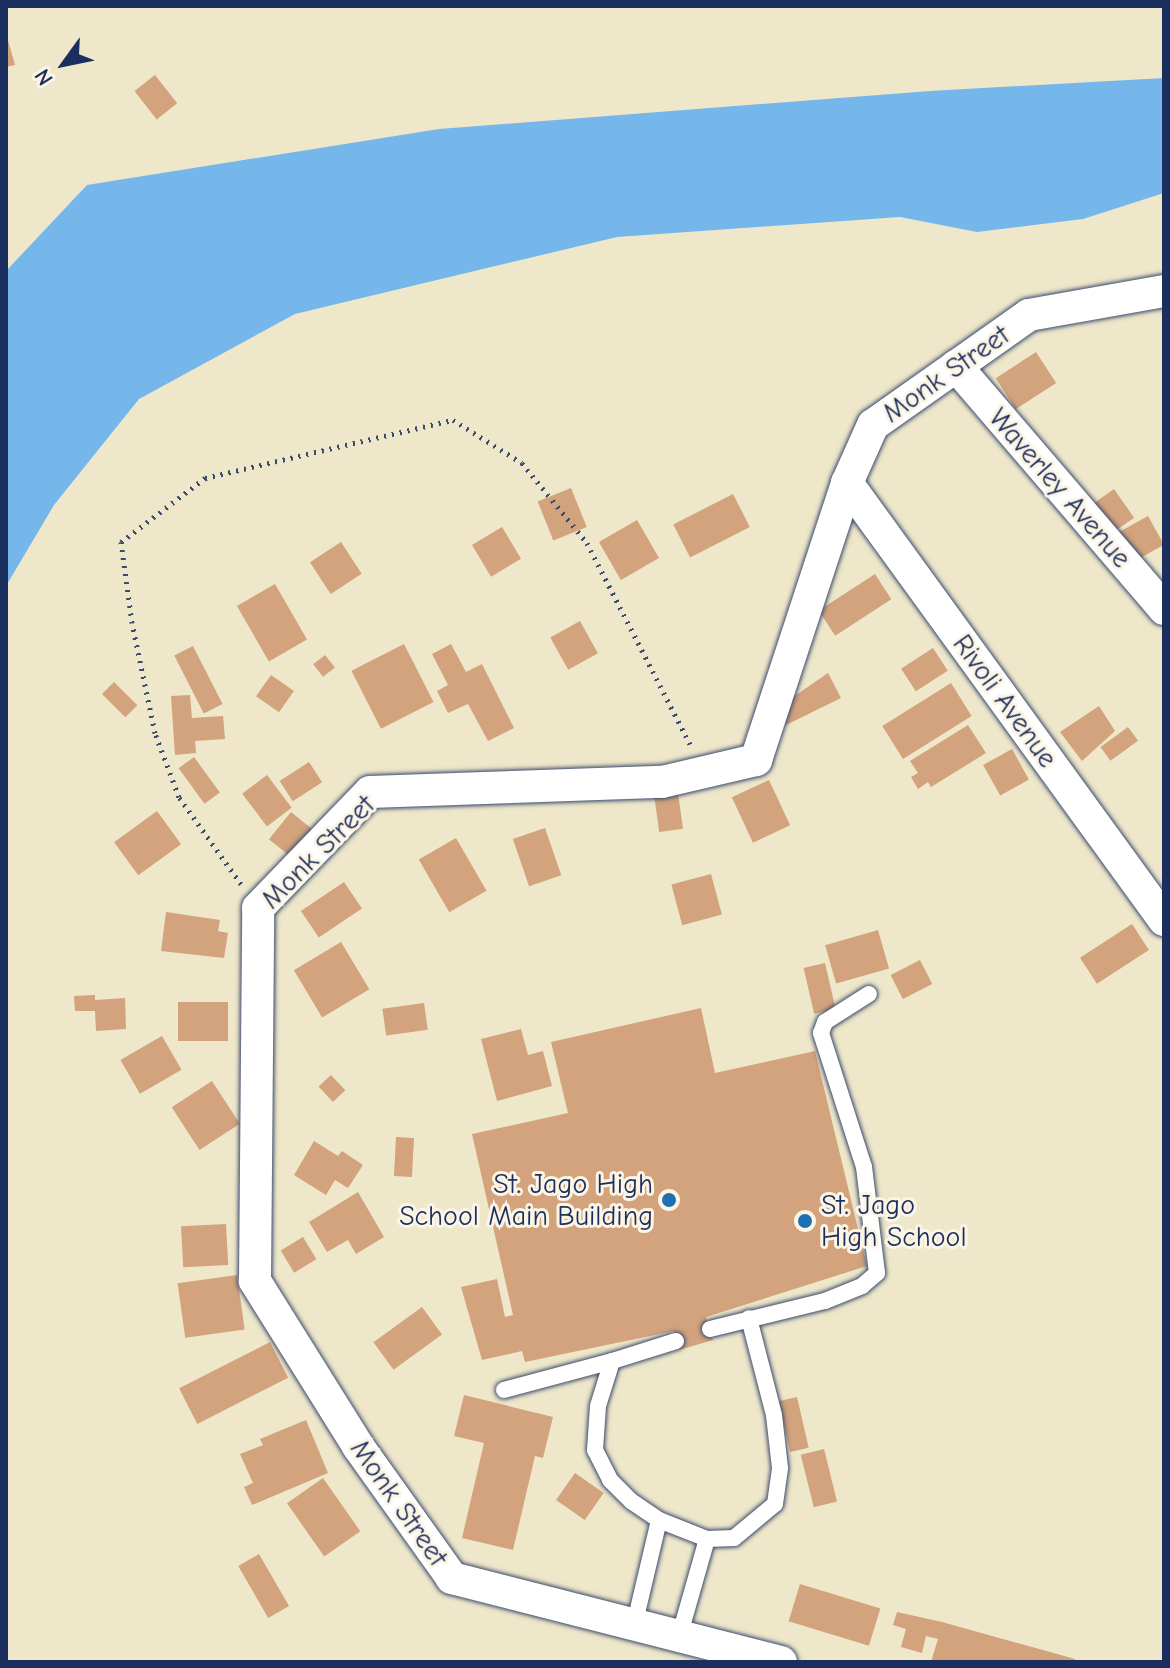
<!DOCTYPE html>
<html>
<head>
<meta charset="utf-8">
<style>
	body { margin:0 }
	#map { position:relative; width:1170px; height:1668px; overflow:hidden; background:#eee7ca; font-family:"Comic Neue",sans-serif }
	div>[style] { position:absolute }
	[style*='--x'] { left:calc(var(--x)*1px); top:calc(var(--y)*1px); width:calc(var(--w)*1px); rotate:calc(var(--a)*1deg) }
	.water>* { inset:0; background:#75b7ea }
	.building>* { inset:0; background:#d2a37c; transform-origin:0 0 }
	.path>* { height:5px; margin-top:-2.5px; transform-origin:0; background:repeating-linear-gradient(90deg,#3b4b6e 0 2px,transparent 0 8px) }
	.roads { filter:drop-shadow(0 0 2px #3b4b6e) drop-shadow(0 0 2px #3b4b6e) }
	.lane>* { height:16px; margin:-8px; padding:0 8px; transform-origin:8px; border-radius:8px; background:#fff }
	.street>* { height:32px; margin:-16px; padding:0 16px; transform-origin:16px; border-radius:16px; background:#fff }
	.dots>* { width:22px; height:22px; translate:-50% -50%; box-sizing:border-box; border:4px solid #fcf5e5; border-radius:50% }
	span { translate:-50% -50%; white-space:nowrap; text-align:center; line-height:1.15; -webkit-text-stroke:6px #fcf5e5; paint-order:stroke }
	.street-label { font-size:28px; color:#1b2f5e }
	.poi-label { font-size:28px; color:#1b2f5e }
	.right { translate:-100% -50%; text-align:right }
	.left { translate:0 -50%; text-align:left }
	.frame { position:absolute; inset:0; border:8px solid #1b2f5e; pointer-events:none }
	.north { position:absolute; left:24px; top:24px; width:80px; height:80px; -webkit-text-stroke:6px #fcf5e5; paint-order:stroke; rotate:237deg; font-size:22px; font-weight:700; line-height:32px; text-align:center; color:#1b2f5e }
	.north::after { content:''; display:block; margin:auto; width:28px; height:36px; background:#1b2f5e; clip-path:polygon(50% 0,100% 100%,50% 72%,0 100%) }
</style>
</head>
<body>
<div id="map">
	<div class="water">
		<i style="clip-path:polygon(1164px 78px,1164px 193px,1083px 219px,977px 232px,900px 217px,617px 237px,295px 314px,139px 399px,54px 505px,6px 586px,6px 271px,87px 185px,439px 129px,930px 91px)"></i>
	</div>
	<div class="building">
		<i style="clip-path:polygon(6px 33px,15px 65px,6px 67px)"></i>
		<i style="left:155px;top:75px;width:36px;height:26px;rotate:52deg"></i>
		<i style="left:1036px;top:352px;width:37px;height:48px;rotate:57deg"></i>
		<i style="left:571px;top:488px;width:42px;height:36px;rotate:68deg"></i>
		<i style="left:1114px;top:489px;width:35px;height:29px;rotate:55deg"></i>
		<i style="left:733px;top:494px;width:37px;height:67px;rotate:63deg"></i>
		<i style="left:1148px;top:516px;width:33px;height:33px;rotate:61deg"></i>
		<i style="left:637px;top:520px;width:44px;height:44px;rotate:60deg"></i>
		<i style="left:502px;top:527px;width:37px;height:35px;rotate:59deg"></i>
		<i style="left:341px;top:542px;width:38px;height:37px;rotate:57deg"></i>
		<i style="left:875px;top:574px;width:30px;height:67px;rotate:57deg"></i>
		<i style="left:275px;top:584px;width:64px;height:44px;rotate:60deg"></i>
		<i style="left:580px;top:621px;width:37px;height:34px;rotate:61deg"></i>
		<i style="left:404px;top:644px;width:65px;height:59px;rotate:63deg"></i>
		<i style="clip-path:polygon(451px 644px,466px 672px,482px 664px,514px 728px,488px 741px,468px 704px,448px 713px,437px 691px,448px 685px,432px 654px)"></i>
		<i style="left:193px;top:646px;width:65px;height:21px;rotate:63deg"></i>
		<i style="left:933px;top:648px;width:27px;height:38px;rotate:57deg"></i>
		<i style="left:325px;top:655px;width:16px;height:15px;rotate:52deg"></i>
		<i style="clip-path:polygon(828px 673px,841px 698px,786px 725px,783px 704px)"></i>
		<i style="left:271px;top:675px;width:28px;height:26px;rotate:35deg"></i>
		<i style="left:114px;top:682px;width:33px;height:17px;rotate:45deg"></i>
		<i style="left:951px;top:683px;width:39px;height:81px;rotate:58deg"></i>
		<i style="clip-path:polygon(190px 695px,192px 718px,223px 716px,225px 739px,195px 741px,196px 753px,175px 755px,171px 696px)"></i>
		<i style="clip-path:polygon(1099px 706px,1115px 731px,1082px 761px,1060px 732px)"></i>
		<i style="clip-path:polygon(968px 725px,986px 753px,931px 787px,928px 782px,918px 789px,911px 777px,918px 773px,910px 761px)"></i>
		<i style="left:1128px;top:727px;width:17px;height:34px;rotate:54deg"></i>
		<i style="left:1012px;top:749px;width:35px;height:33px;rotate:61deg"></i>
		<i style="left:194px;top:757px;width:44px;height:19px;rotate:54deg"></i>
		<i style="left:309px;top:762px;width:24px;height:35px;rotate:57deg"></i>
		<i style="left:267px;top:775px;width:41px;height:31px;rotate:53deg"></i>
		<i style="left:769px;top:780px;width:50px;height:41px;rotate:65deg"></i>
		<i style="left:678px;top:793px;width:36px;height:24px;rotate:82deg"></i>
		<i style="left:157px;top:811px;width:41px;height:53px;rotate:54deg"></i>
		<i style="left:291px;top:812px;width:33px;height:35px;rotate:39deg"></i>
		<i style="left:545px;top:828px;width:50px;height:34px;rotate:71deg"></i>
		<i style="left:456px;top:838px;width:61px;height:43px;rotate:60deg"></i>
		<i style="left:711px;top:874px;width:42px;height:41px;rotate:75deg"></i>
		<i style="left:344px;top:882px;width:32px;height:52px;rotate:56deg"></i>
		<i style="clip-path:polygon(166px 912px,220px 920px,218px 931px,228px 933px,224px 958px,161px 951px)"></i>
		<i style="left:1132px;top:924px;width:31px;height:62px;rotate:57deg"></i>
		<i style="left:878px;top:930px;width:40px;height:55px;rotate:74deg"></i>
		<i style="left:341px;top:942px;width:55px;height:55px;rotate:59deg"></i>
		<i style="left:920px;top:960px;width:27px;height:33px;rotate:63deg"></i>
		<i style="left:825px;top:963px;width:47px;height:22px;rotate:77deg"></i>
		<i style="clip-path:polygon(95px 995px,95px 1000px,125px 998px,126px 1029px,96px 1031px,95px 1011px,75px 1011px,74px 996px)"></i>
		<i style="left:178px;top:1002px;width:50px;height:39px"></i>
		<i style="left:424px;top:1003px;width:27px;height:42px;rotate:82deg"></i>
		<i style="clip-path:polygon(701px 1008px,715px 1073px,815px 1051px,867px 1266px,706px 1317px,713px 1340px,679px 1350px,674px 1331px,525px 1362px,522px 1351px,482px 1360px,461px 1287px,497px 1279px,505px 1317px,513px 1315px,472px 1134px,568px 1113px,551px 1042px)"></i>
		<i style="clip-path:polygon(521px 1029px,528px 1055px,543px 1051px,552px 1086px,497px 1101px,481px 1039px)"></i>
		<i style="left:162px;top:1036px;width:39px;height:48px;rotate:60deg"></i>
		<i style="left:331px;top:1075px;width:21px;height:17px;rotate:47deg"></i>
		<i style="left:212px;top:1081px;width:51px;height:48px;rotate:57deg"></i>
		<i style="left:396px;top:1137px;width:18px;height:39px;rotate:3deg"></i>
		<i style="clip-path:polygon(314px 1141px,338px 1156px,342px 1151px,363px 1165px,348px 1188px,335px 1180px,326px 1195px,294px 1175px)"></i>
		<i style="clip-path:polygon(358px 1192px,384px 1237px,356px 1254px,348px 1240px,327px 1252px,309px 1222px)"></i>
		<i style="left:226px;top:1224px;width:41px;height:45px;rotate:87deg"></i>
		<i style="left:303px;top:1237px;width:26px;height:26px;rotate:59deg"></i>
		<i style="left:237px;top:1275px;width:55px;height:60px;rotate:82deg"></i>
		<i style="left:422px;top:1307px;width:34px;height:60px;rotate:54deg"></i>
		<i style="left:270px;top:1342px;width:40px;height:102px;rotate:63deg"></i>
		<i style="clip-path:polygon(464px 1395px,553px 1417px,543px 1458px,535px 1456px,513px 1550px,462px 1538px,484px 1443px,454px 1436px)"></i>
		<i style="left:797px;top:1397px;width:52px;height:19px;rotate:77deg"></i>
		<i style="clip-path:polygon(306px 1420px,328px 1473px,252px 1505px,244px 1487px,253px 1483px,240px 1454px,263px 1445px,260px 1439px)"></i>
		<i style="left:824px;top:1449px;width:54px;height:24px;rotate:76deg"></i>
		<i style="left:575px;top:1473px;width:35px;height:33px;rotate:35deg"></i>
		<i style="left:323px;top:1478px;width:65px;height:44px;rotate:55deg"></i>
		<i style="left:259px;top:1554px;width:60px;height:24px;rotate:60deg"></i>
		<i style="left:800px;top:1584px;width:84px;height:39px;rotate:17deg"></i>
		<i style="clip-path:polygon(897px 1612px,942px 1622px,1075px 1659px,1074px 1662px,931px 1662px,938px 1639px,926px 1636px,922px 1653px,901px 1647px,906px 1629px,893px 1625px)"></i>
	</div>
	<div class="path">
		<i style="--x:241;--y:884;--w:107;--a:-125.5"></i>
		<i style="--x:179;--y:797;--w:68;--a:-110.6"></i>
		<i style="--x:155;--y:733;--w:112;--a:-101.8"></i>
		<i style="--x:132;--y:623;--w:82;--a:-97.7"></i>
		<i style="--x:121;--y:542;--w:106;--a:-37.3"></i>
		<i style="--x:205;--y:478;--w:255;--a:-13.2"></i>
		<i style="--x:453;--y:420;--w:81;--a:31.9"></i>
		<i style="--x:522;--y:463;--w:103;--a:50.9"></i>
		<i style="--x:587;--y:543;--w:228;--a:62.9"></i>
	</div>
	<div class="roads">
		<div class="lane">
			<i style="--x:710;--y:1329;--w:118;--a:-13.7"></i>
			<i style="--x:825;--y:1301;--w:40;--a:-22"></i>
			<i style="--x:862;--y:1286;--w:20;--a:-41"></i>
			<i style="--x:877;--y:1273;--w:107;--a:-97"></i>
			<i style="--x:864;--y:1167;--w:141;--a:-107.8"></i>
			<i style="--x:821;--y:1033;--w:12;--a:-70"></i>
			<i style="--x:825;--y:1022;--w:52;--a:-32.5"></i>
			<i style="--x:676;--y:1341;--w:67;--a:162.6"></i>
			<i style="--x:612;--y:1361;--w:47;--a:107.3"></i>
			<i style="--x:598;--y:1406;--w:44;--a:93.9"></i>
			<i style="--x:595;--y:1450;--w:34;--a:63"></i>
			<i style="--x:610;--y:1480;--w:30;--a:45"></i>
			<i style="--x:631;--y:1501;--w:34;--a:34"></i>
			<i style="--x:659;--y:1520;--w:52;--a:21.6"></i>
			<i style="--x:707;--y:1539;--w:102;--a:105.9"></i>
			<i style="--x:504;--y:1390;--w:112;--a:-15"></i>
			<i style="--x:707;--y:1539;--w:27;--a:-2"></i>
			<i style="--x:734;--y:1538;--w:53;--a:-39.7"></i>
			<i style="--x:775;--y:1504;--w:36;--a:-82"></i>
			<i style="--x:780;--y:1468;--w:53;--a:-96.5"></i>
			<i style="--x:774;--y:1415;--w:100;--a:-104.5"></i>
			<i style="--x:634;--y:1626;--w:109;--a:-76.7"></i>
		</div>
		<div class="street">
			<i style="--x:956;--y:366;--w:320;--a:49.4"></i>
			<i style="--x:847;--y:483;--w:540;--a:54.04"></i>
			<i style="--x:781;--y:1662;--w:340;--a:-165.7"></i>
			<i style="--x:452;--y:1578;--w:162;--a:-125.5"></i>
			<i style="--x:358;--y:1446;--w:195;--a:-122"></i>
			<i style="--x:255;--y:1281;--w:373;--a:-89.5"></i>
			<i style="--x:258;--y:908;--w:161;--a:-46"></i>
			<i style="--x:370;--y:792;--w:292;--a:-2"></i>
			<i style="--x:662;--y:782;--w:97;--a:-13.2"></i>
			<i style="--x:756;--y:760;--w:292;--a:-71.8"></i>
			<i style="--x:847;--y:483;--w:64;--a:-65.9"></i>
			<i style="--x:873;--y:425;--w:191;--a:-35.2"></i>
			<i style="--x:1029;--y:315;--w:137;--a:-10.1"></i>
		</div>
	</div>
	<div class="dots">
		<i style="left:669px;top:1200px;background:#1f6fb2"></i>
		<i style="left:805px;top:1221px;background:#1f6fb2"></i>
	</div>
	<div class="street-label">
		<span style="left:946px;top:374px;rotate:-35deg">Monk Street</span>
		<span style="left:1060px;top:488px;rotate:49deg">Waverley Avenue</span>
		<span style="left:1005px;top:701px;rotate:54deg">Rivoli Avenue</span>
		<span style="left:318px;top:852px;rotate:-45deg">Monk Street</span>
		<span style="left:399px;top:1503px;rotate:55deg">Monk Street</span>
	</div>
	<div class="poi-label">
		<span class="right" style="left:653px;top:1200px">St. Jago High<br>School Main Building</span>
		<span class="left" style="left:821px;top:1221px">St. Jago<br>High School</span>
	</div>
	<div class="frame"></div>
	<div class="north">N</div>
</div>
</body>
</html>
